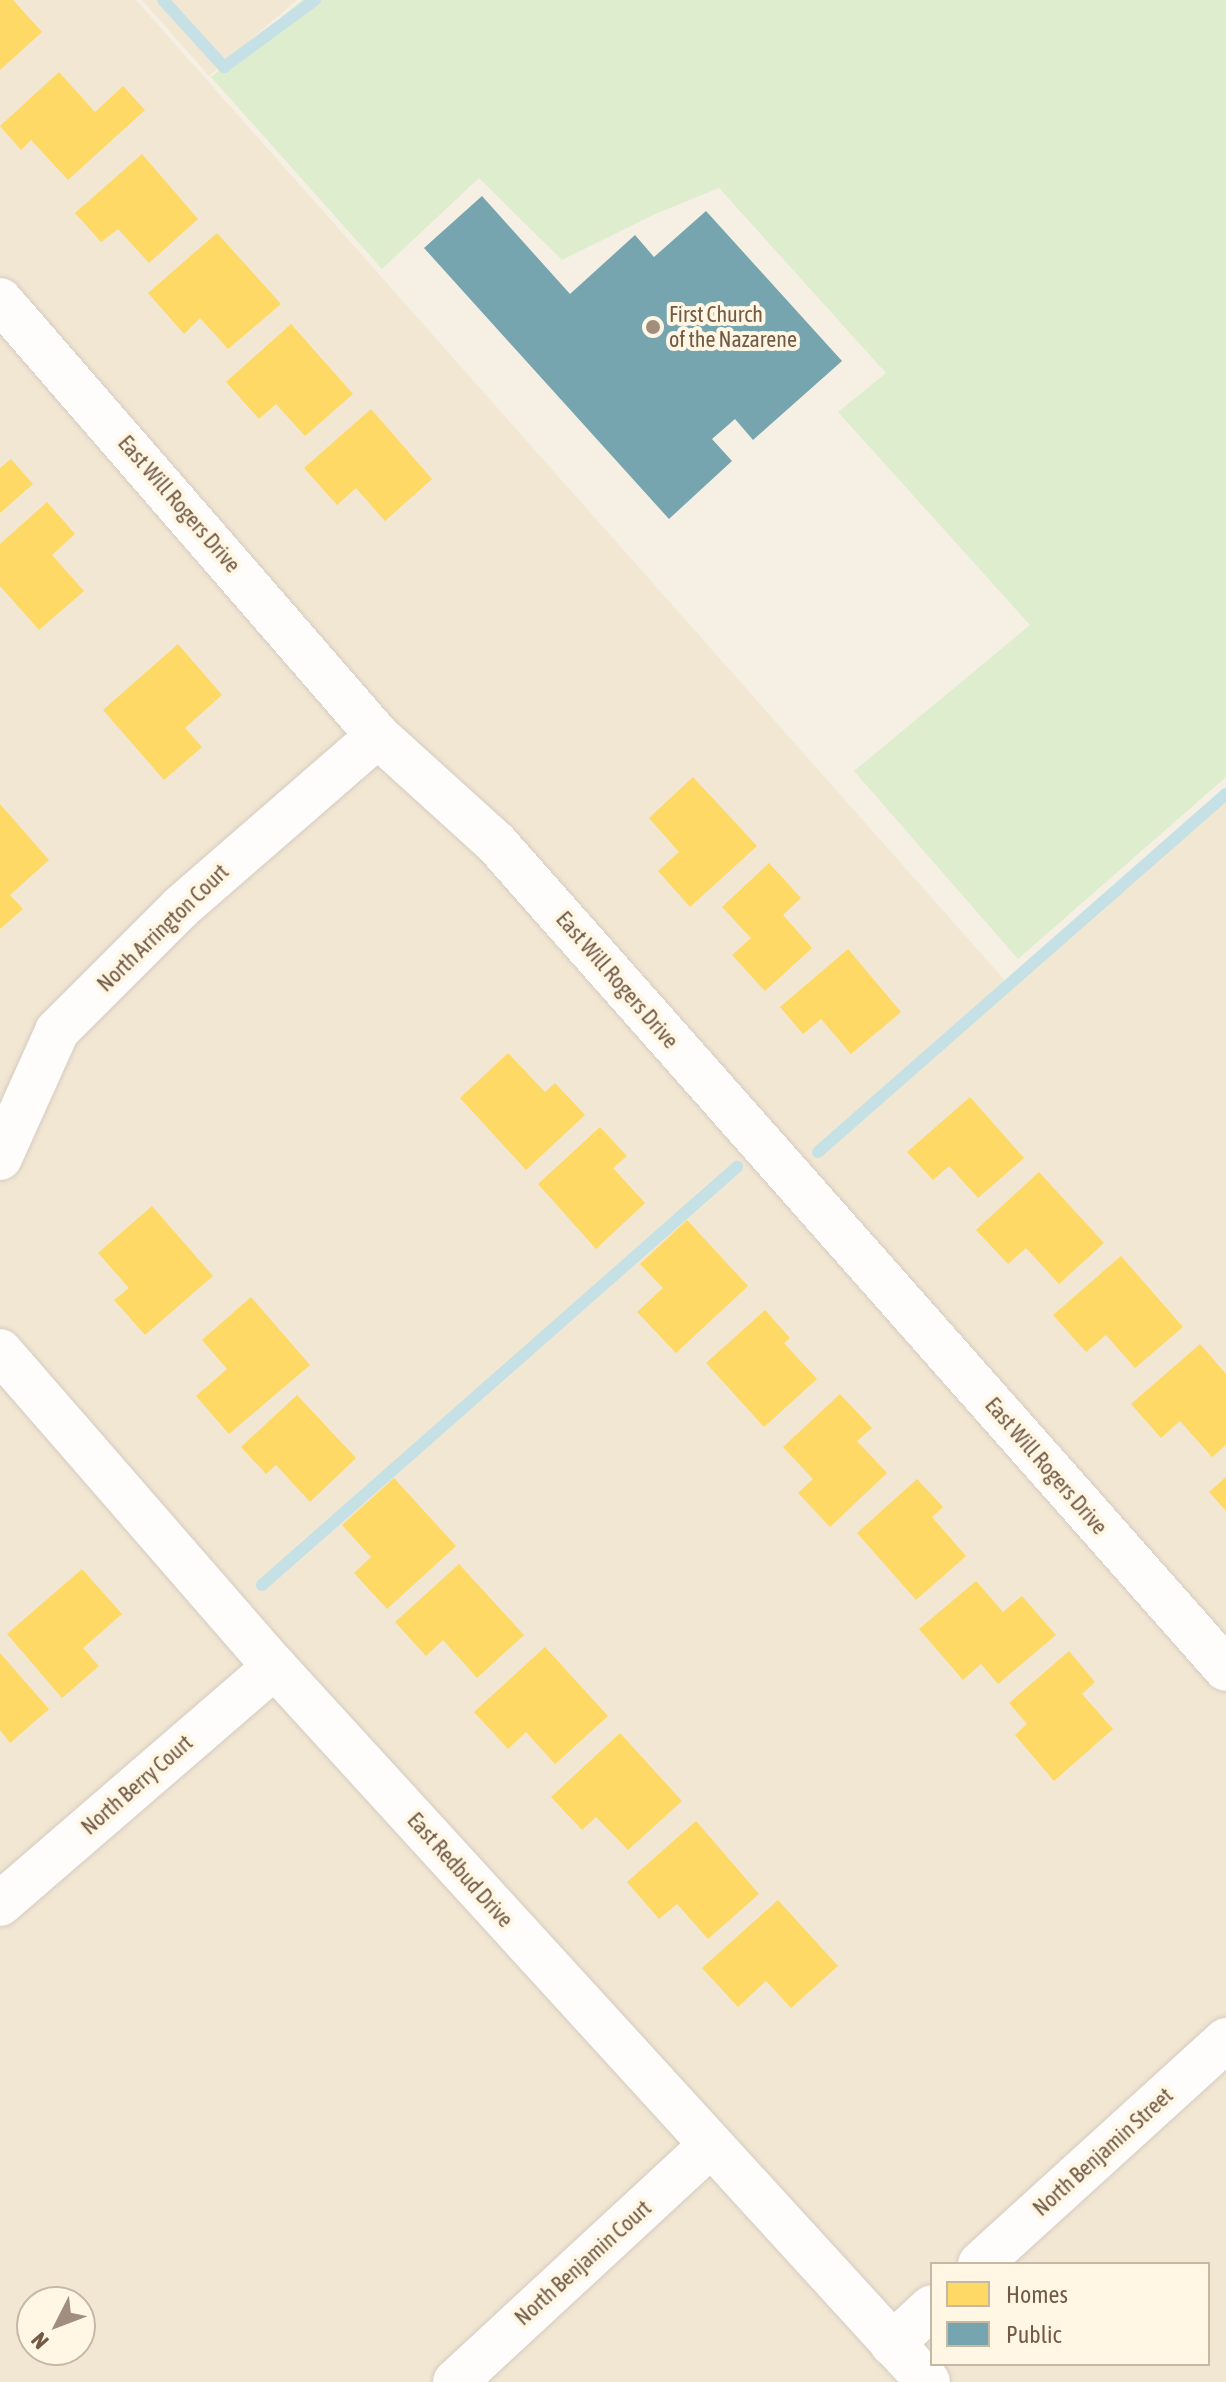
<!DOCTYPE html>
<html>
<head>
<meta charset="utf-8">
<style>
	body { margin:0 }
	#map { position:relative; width:1226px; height:2382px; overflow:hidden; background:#f6f0e4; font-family:"Asap Condensed",sans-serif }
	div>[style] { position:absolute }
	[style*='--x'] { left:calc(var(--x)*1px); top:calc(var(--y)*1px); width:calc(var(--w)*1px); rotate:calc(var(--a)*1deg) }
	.residential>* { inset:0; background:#f2e7d3 }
	.green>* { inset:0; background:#deedce }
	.homes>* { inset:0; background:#ffd966 }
	.public>* { inset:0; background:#76a5af }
	.stream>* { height:12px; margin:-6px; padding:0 6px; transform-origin:6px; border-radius:6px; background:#c6e1e5 }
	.roads { filter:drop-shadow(0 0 2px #d5cbc0) drop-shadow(0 0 2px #d5cbc0) }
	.minor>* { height:44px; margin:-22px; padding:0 22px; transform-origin:22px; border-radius:22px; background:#fefdfb }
	.dots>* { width:22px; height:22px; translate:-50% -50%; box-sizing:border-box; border:4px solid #fff7e4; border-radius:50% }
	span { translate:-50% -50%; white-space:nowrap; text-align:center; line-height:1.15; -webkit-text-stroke:8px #fff7e4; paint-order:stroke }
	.poi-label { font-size:22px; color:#735a45 }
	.left { translate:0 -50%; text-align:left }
	.street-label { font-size:22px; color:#735a45 }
	.legend { position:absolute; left:930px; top:2262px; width:280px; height:104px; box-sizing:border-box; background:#fff7e4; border:2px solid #c7b8a4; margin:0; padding:10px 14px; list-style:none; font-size:24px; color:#735a45 }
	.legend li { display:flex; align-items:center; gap:16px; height:40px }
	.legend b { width:40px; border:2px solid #c7b8a4 }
	.north { position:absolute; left:16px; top:2286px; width:80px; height:80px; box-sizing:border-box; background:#fff7e4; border:2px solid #c7b8a4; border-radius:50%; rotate:228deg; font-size:22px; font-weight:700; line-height:32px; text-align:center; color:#735a45 }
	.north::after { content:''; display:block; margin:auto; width:28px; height:36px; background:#a18e7d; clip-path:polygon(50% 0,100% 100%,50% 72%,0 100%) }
</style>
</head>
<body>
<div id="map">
	<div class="residential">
		<i style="clip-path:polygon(evenodd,0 0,136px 0,1009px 985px,1226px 797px,1226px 2382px,0 2382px,0 0,932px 2264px,1208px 2264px,1208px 2364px,932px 2364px,932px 2264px,0 0,32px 2302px,80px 2302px,80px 2350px,32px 2350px,32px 2302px)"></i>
		<i style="clip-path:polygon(142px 0,297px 0,209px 76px)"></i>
	</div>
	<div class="green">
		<i style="clip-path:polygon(302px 0,1226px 0,1226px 777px,1018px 959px,854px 771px,1030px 625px,838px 412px,886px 373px,719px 188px,653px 215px,562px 260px,479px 178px,382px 269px,211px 77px)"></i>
	</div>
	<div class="homes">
		<i style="clip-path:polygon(0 0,13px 0,42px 32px,0 70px)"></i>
		<i style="clip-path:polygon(59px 72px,95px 112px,123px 86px,145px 110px,68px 180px,31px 140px,21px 150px,0 126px)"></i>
		<i style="clip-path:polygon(142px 154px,198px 219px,149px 263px,118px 229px,101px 242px,75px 213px)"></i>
		<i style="clip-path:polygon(217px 233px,281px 304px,228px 349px,200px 318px,184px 334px,148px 293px)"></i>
		<i style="clip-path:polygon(291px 324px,353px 394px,305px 436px,276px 404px,259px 419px,226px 382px)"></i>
		<i style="clip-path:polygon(371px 409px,432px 479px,385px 521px,356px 488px,337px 505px,304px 468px)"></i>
		<i style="clip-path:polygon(11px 459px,33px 484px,0 513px,0 468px)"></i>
		<i style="clip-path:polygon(47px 502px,75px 534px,52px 555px,84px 591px,39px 630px,0 586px,0 544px)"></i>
		<i style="clip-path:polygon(178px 644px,222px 695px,185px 728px,202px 747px,164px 780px,103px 710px)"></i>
		<i style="clip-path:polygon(693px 777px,757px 846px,690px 907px,658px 871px,679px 852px,649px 818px)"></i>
		<i style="clip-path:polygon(0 804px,49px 860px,10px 895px,23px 909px,0 929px)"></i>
		<i style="clip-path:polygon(769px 863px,801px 898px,783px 915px,812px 948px,765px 991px,732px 955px,751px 938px,722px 907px)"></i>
		<i style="clip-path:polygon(848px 949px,901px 1012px,851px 1054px,821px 1019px,803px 1034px,780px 1007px)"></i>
		<i style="clip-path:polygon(508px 1053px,545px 1092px,555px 1083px,585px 1115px,526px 1170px,460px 1098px)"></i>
		<i style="clip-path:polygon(970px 1097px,1024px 1158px,978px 1198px,949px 1166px,933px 1180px,907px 1152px)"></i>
		<i style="clip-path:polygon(600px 1127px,627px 1156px,613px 1168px,645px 1203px,596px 1249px,538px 1184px)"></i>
		<i style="clip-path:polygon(1039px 1172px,1104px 1243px,1059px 1284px,1026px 1248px,1008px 1264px,976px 1230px)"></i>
		<i style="clip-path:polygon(152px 1206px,213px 1276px,145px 1335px,114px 1300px,129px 1288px,98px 1253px)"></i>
		<i style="clip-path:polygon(687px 1220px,748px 1286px,676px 1353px,637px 1312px,663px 1288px,640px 1264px)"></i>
		<i style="clip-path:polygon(1121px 1256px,1183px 1327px,1135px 1368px,1106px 1335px,1086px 1352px,1053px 1315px)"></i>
		<i style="clip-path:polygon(251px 1297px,310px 1365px,229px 1434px,196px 1396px,227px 1369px,202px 1340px)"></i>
		<i style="clip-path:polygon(765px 1310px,790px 1338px,784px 1343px,817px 1379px,764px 1427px,706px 1363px)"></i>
		<i style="clip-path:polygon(1200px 1344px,1226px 1374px,1226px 1445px,1212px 1457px,1180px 1421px,1161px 1438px,1131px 1404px)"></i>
		<i style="clip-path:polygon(840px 1394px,872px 1428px,857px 1441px,887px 1473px,830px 1527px,798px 1493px,813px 1479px,783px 1447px)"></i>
		<i style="clip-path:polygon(297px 1395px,356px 1458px,310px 1502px,276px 1465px,266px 1474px,241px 1447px)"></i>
		<i style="clip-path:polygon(1226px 1477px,1226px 1511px,1209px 1492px)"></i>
		<i style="clip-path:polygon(394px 1478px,456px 1546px,387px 1609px,354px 1573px,371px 1557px,342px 1525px)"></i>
		<i style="clip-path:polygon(917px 1479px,943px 1507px,932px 1517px,966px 1556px,916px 1600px,857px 1533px)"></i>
		<i style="clip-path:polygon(459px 1564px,524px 1635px,477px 1678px,443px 1640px,426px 1656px,395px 1622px)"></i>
		<i style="clip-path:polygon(82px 1569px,122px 1614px,83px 1648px,99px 1666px,62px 1698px,7px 1634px)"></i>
		<i style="clip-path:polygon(976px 1581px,1003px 1612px,1022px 1596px,1056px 1635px,998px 1684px,981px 1664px,963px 1680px,919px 1629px)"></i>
		<i style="clip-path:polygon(545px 1647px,608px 1716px,555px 1764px,526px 1732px,508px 1749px,474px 1712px)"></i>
		<i style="clip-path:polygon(1069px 1651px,1095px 1682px,1082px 1694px,1113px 1729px,1054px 1781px,1015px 1735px,1027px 1724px,1009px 1703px)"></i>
		<i style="clip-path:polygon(0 1653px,49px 1709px,10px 1743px,0 1730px)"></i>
		<i style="clip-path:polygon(620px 1733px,682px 1801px,628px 1850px,596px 1817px,582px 1830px,551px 1797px)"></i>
		<i style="clip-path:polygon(696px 1821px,759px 1894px,708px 1939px,677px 1904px,659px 1919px,627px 1882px)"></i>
		<i style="clip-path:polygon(778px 1900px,838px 1966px,791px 2008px,766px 1981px,738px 2007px,702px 1968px)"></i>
	</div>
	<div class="public">
		<i style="clip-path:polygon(482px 196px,570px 294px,635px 235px,654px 257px,706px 211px,842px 361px,753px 440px,735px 419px,712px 439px,732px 461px,669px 519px,424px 248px)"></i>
	</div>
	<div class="stream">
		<i style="--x:163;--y:0;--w:91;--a:47.7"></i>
		<i style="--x:224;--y:67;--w:113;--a:-36.4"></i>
		<i style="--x:818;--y:1152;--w:543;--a:-41.27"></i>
		<i style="--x:262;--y:1585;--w:633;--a:-41.35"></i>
	</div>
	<div class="roads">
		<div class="minor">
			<i style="--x:0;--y:300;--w:577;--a:49.08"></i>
			<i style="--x:378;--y:736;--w:159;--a:42.2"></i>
			<i style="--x:496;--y:843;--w:1102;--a:48.53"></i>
			<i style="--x:0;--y:1158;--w:139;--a:-65.8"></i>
			<i style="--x:57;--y:1031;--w:175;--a:-45"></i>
			<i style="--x:181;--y:907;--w:261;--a:-41"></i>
			<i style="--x:0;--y:1351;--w:419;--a:49"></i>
			<i style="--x:275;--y:1667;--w:968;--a:47.59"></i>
			<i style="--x:0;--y:1904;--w:363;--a:-40.8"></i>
			<i style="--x:980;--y:2264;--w:333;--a:-42.3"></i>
			<i style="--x:892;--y:2344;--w:54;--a:-42.8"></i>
			<i style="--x:455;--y:2382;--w:349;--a:-42.8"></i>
		</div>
	</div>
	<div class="dots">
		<i style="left:653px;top:327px;background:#a18e7d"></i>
	</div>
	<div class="poi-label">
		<span class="left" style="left:669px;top:327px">First Church<br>of the Nazarene</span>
	</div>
	<div class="street-label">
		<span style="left:179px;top:504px;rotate:49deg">East Will Rogers Drive</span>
		<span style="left:163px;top:928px;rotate:-44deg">North Arrington Court</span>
		<span style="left:617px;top:980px;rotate:49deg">East Will Rogers Drive</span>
		<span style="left:1046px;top:1466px;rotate:49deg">East Will Rogers Drive</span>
		<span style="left:137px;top:1785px;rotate:-41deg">North Berry Court</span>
		<span style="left:460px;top:1870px;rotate:48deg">East Redbud Drive</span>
		<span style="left:1103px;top:2152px;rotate:-42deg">North Benjamin Street</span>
		<span style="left:583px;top:2263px;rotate:-42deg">North Benjamin Court</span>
	</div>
	<ul class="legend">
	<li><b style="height:22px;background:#ffd966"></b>Homes</li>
	<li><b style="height:22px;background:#76a5af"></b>Public</li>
	</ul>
	<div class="north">N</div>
</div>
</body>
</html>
